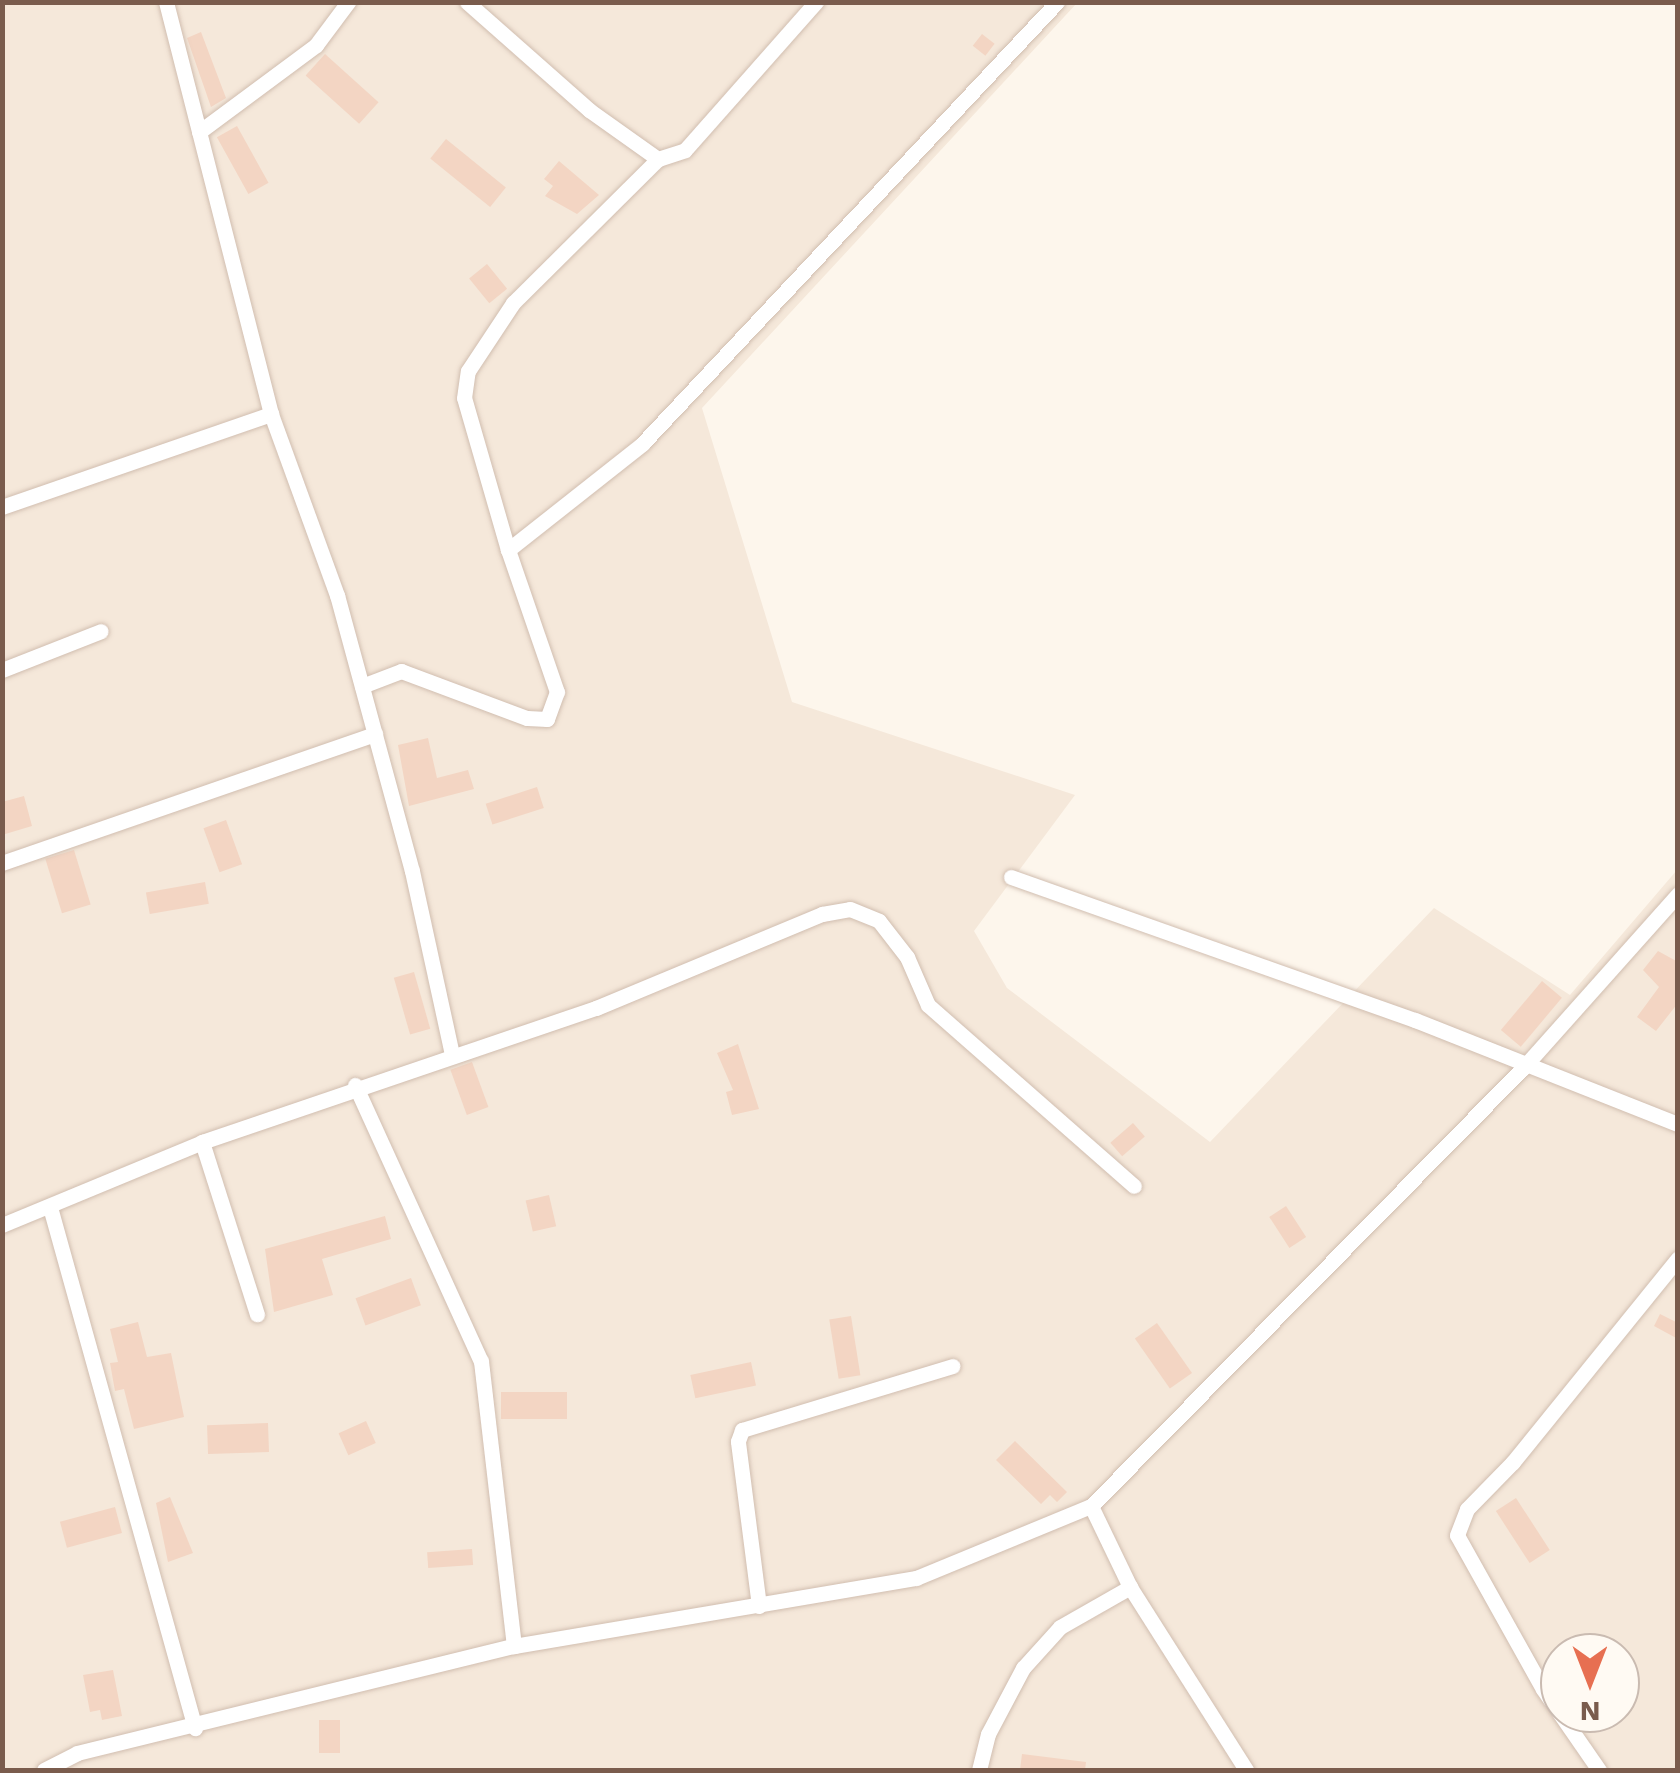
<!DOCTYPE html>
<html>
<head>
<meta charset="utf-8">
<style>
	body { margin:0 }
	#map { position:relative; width:1680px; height:1773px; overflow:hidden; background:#fdf6ec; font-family:"Work Sans",sans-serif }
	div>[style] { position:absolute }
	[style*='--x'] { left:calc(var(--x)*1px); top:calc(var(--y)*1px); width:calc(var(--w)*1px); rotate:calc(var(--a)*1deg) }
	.residential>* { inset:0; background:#f5e8da }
	.building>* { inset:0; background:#f3d5c3; transform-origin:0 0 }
	.roads { filter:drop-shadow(0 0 2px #d1beb0) drop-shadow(0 0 2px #d1beb0) }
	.street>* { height:15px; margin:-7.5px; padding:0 7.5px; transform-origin:7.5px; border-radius:7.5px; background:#fff }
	span { translate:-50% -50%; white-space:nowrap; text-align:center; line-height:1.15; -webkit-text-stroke:8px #fffaf3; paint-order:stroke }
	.frame { position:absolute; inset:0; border:5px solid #7a5c4d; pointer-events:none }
	.north { position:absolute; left:1540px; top:1633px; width:100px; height:100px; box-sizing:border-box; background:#fffaf3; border:2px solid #cabbb1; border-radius:50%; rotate:180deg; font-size:28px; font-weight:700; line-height:40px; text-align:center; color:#7a5c4d }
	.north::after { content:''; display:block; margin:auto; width:35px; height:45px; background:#e76f51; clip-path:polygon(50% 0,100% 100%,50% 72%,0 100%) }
</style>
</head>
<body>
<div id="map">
	<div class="residential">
		<i style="clip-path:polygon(evenodd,3px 3px,1077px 3px,702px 408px,792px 702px,1075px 795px,974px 931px,1007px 988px,1210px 1142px,1434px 908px,1570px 995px,1677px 870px,1677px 1770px,3px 1770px,3px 3px,1560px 1653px,1620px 1653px,1620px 1713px,1560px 1713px,1560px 1653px)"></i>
	</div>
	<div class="building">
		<i style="clip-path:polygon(201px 32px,226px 98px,211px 107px,187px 38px)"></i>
		<i style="left:982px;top:34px;width:16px;height:15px;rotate:38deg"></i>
		<i style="left:325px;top:54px;width:72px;height:29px;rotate:42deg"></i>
		<i style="left:237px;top:126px;width:65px;height:23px;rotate:61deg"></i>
		<i style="left:446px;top:139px;width:77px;height:25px;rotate:39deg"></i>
		<i style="clip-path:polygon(559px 161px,599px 195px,577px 214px,545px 196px,553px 186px,544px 179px)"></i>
		<i style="left:487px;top:264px;width:32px;height:23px;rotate:51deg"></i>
		<i style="clip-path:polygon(428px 738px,437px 778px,468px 770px,474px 789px,409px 806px,398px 745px)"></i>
		<i style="left:537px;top:787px;width:22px;height:54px;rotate:72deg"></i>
		<i style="clip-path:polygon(24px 796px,32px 826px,2px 835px,2px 802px)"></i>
		<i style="left:226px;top:820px;width:47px;height:24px;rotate:70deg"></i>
		<i style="left:74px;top:850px;width:57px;height:30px;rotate:73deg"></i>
		<i style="left:205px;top:882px;width:22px;height:60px;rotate:80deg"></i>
		<i style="clip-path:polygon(1658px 951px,1678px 962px,1678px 1003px,1656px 1031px,1637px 1017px,1659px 987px,1643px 970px)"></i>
		<i style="left:414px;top:972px;width:59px;height:21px;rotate:74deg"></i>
		<i style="left:1542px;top:981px;width:26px;height:64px;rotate:40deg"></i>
		<i style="clip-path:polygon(738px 1044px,759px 1109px,732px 1115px,726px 1092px,733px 1090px,717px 1053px)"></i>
		<i style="left:472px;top:1062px;width:48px;height:23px;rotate:70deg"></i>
		<i style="left:1133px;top:1123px;width:18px;height:30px;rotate:49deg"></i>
		<i style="left:549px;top:1195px;width:32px;height:24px;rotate:77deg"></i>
		<i style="left:1286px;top:1206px;width:37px;height:20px;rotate:57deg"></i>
		<i style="clip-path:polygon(385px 1216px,391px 1239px,322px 1259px,333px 1295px,274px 1312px,265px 1249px)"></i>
		<i style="left:411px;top:1278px;width:29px;height:59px;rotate:70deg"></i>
		<i style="clip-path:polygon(1660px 1314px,1678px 1323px,1678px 1339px,1654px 1326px)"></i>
		<i style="left:851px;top:1316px;width:60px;height:22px;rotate:81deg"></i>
		<i style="clip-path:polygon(138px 1322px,147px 1357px,171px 1353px,184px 1417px,134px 1429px,124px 1389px,115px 1391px,110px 1363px,118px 1362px,110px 1329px)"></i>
		<i style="left:1157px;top:1323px;width:61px;height:27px;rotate:55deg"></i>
		<i style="left:751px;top:1362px;width:24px;height:62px;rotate:78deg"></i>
		<i style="left:567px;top:1392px;width:27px;height:66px;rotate:90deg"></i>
		<i style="left:366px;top:1421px;width:24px;height:30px;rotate:66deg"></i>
		<i style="left:268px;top:1423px;width:29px;height:61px;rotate:88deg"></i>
		<i style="clip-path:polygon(1015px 1441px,1067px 1492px,1057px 1502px,1050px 1495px,1041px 1504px,996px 1460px)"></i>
		<i style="clip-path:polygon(170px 1497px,193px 1553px,168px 1562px,156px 1503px)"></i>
		<i style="left:1516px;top:1498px;width:62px;height:24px;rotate:57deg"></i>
		<i style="left:115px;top:1507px;width:27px;height:57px;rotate:75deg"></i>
		<i style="left:472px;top:1549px;width:16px;height:45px;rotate:86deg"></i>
		<i style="clip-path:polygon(113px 1670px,122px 1716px,102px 1720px,100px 1710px,90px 1712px,83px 1675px)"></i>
		<i style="left:319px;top:1720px;width:21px;height:33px"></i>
		<i style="clip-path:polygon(1022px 1754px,1086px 1762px,1085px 1770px,1020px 1770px)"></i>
	</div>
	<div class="roads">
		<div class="street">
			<i style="--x:166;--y:2;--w:425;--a:75.7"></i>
			<i style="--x:271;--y:414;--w:193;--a:70"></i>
			<i style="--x:337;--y:595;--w:286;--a:74.8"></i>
			<i style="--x:412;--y:871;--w:187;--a:77.7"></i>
			<i style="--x:467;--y:2;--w:163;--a:41.5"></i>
			<i style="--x:589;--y:110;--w:85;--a:35.4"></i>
			<i style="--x:658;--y:159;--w:28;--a:-18"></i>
			<i style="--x:685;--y:150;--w:198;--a:-48.5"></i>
			<i style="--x:199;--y:132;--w:146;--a:-36.6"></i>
			<i style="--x:316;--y:45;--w:54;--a:-53.3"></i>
			<i style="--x:2;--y:507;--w:285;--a:-19.1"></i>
			<i style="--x:508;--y:550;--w:158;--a:-106.1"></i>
			<i style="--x:464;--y:398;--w:27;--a:-82"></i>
			<i style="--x:468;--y:371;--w:82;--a:-56.5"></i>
			<i style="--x:513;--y:303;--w:204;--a:-44.8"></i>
			<i style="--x:2;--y:670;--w:106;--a:-21.5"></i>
			<i style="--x:362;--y:686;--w:42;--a:-21"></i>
			<i style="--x:401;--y:671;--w:134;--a:20.5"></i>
			<i style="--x:527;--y:718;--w:20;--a:3"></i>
			<i style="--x:547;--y:719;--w:29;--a:-70"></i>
			<i style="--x:557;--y:692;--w:150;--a:-109"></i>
			<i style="--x:508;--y:550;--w:171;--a:-38.3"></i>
			<i style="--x:642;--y:444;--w:606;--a:-46.8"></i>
			<i style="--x:2;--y:863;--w:395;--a:-19.1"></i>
			<i style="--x:1011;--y:877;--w:429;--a:19.5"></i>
			<i style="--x:1415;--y:1020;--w:283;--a:21.6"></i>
			<i style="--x:355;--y:1085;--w:303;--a:65.5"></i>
			<i style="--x:481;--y:1361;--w:287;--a:83.4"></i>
			<i style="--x:202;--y:1142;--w:181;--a:72.3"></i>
			<i style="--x:50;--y:1207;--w:541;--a:74.45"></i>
			<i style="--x:2;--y:1225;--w:217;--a:-22.5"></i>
			<i style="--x:202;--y:1142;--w:416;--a:-18.8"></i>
			<i style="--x:596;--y:1008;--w:245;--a:-22.6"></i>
			<i style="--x:822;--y:914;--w:28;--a:-10"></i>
			<i style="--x:850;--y:909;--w:31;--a:22"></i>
			<i style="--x:879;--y:921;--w:46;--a:52.1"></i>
			<i style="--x:907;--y:957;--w:52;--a:66.4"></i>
			<i style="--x:928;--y:1005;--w:274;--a:41.3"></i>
			<i style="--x:1091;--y:1506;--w:90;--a:64.3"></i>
			<i style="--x:1130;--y:1587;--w:217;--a:57.6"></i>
			<i style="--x:759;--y:1606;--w:166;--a:-97.3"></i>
			<i style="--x:738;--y:1441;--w:12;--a:-70"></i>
			<i style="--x:742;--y:1430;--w:220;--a:-16.9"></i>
			<i style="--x:44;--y:1770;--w:37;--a:-27"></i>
			<i style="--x:77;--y:1753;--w:450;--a:-13.8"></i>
			<i style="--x:514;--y:1646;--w:408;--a:-9.6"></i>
			<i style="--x:916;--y:1578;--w:189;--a:-22.4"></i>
			<i style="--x:1091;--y:1506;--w:615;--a:-45.4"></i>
			<i style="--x:1523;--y:1068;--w:233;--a:-48.3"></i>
			<i style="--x:979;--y:1770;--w:37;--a:-76"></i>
			<i style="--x:988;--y:1734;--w:75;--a:-62.1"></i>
			<i style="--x:1023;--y:1668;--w:55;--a:-47.9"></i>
			<i style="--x:1060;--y:1627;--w:81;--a:-29.7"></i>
			<i style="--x:1599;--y:1770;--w:98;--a:-124.7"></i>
			<i style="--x:1543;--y:1689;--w:176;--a:-119.2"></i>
			<i style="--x:1457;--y:1535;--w:28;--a:-69"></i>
			<i style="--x:1467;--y:1509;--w:66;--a:-45.6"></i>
			<i style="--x:1513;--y:1462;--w:262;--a:-51"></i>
		</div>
	</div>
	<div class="frame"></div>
	<div class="north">N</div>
</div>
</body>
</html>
